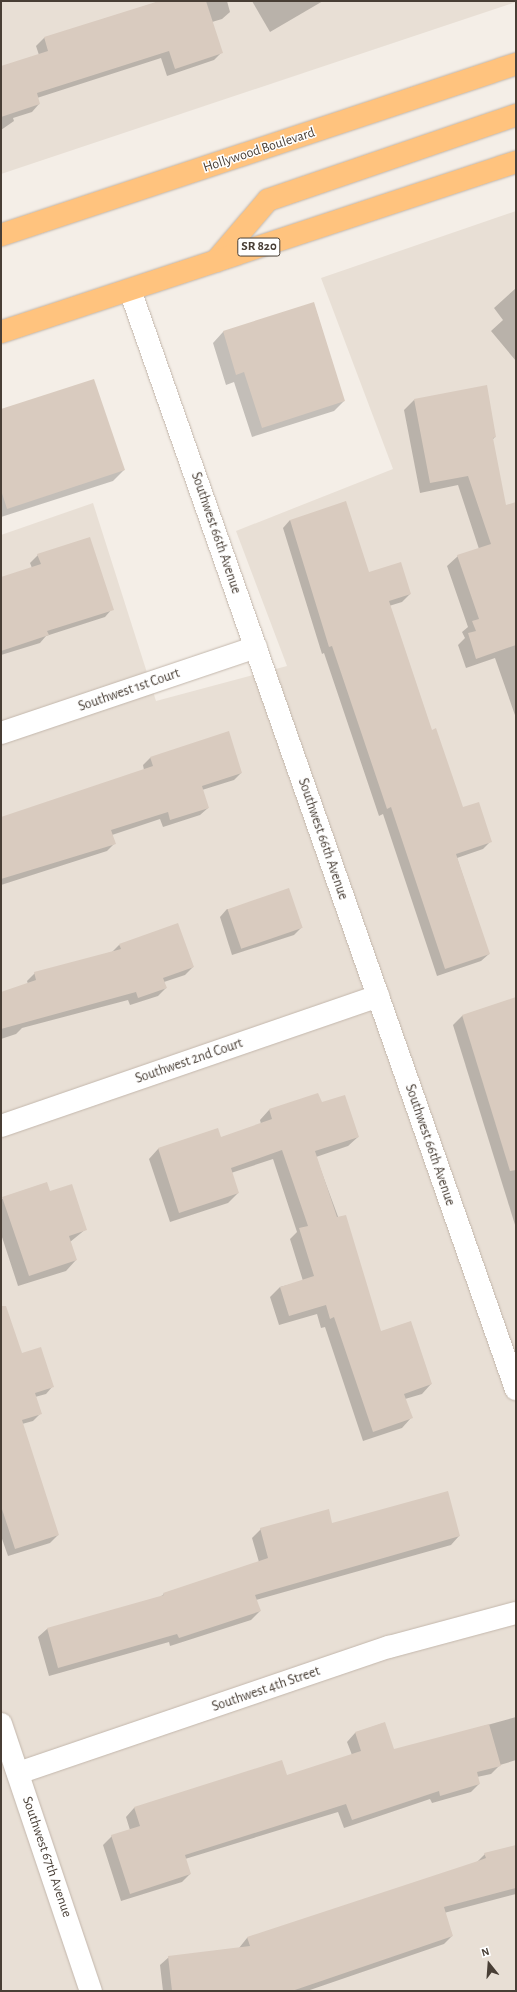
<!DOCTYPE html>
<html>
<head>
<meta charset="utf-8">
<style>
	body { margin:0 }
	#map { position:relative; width:517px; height:1992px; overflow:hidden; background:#f4eee7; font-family:"Alegreya Sans",sans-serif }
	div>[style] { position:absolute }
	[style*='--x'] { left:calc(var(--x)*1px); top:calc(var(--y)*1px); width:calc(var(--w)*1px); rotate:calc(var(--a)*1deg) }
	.residential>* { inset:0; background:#e8dfd5 }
	.shadow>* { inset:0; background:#0003 }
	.building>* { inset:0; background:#d9cbbf; transform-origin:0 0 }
	.roads { filter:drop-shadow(0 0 1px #c3b7ac) drop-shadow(0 0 1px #c3b7ac) }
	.minor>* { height:22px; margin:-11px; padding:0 11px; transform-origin:11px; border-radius:11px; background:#fff }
	.trunk>* { height:22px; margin:-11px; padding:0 11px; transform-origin:11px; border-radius:11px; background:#ffc37e }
	span { translate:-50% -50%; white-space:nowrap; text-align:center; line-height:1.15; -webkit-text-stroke:3px #fff; paint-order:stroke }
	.shield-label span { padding:1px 3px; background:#fff; border:1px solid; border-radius:3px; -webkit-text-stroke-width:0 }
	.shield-label { font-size:13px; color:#483e35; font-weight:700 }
	.street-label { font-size:14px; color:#483e35 }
	.frame { position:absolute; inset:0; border:2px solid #483e35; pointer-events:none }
	.north { position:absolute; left:469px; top:1944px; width:40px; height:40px; -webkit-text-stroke:3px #fff; paint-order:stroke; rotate:343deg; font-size:11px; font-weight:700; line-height:16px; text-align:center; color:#483e35 }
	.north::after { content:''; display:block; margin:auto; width:14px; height:18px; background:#483e35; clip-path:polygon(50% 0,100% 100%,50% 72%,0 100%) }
</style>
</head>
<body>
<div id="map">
	<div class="residential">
		<i style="clip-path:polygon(1px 1px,516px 1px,516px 2px,1px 174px)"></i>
		<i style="clip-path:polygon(516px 211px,516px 1991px,1px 1991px,1px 535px,93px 503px,156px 701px,287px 666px,236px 531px,393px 469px,321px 278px)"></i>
	</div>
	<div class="shadow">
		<i style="clip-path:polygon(161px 1px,227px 1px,230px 12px,222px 19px,212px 22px,221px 53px,214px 60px,167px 76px,161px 58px,37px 98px,39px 104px,32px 112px,13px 118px,14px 121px,1px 130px,1px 67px,39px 55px,36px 46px,44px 38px)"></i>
		<i style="clip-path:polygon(252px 1px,323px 1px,270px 32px)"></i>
		<i style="clip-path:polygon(516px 288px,516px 361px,491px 331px,503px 320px,494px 308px)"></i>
		<i style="clip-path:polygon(314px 304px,344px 401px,334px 411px,252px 437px,234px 382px,226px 385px,213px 343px,223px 332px)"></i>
		<i style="clip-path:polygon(414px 400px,495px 437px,492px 440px,505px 506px,516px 503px,516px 718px,495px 658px,466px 668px,458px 645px,465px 638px,462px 632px,468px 627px,447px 566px,458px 556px,479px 549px,458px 485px,420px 493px,404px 410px)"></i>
		<i style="clip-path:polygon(1px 410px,124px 470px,113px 481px,1px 517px)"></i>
		<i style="clip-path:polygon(290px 520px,368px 573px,410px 594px,402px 602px,389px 606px,431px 731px,462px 809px,491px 841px,483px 849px,457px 858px,489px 954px,481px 961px,437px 976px,383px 814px,379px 816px,324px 653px,322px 654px,283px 528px)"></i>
		<i style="clip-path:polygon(38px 555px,112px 609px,105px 617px,46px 636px,40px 643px,1px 655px,1px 578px,32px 568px,30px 563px)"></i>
		<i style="clip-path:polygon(150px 758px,241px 773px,234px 780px,202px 790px,208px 808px,200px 815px,163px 827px,160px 819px,112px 835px,115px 843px,107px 851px,1px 885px,1px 818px,144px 770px,143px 765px)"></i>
		<i style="clip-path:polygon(227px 909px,301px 928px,294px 935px,232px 955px,220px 917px)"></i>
		<i style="clip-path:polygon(119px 945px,193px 967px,185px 975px,164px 982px,166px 988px,158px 996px,130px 1005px,128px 1000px,22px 1028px,16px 1034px,1px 1039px,1px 993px,28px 984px,27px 981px,35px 973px,111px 953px)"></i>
		<i style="clip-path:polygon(516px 998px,516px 1228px,453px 1025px,462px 1016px)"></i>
		<i style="clip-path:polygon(321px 1104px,358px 1137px,348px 1146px,316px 1157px,381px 1333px,431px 1384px,422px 1394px,405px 1399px,411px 1418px,402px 1428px,363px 1441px,325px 1327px,321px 1328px,317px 1314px,279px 1325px,270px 1297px,280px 1287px,303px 1281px,290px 1239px,297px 1232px,273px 1159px,231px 1173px,238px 1193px,228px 1203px,170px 1222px,149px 1159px,158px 1149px,217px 1130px,220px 1138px,261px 1124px,260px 1120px,269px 1110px)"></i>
		<i style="clip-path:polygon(49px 1193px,86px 1229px,70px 1242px,76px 1260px,66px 1271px,18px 1286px,1px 1234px,1px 1199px)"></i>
		<i style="clip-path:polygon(1px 1355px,21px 1355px,53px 1386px,46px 1394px,35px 1397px,41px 1413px,33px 1421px,22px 1424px,58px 1535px,50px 1543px,8px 1556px,1px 1536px)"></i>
		<i style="clip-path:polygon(332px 1524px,459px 1536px,451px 1545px,256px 1600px,260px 1611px,251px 1620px,170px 1646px,169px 1642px,49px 1676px,38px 1637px,47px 1629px,160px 1597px,164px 1594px,259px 1562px,252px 1538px,261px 1529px)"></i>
		<i style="clip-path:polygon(516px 1717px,516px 1760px,500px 1765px,491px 1774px,477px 1777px,479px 1784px,471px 1792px,432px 1803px,430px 1799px,344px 1828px,338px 1812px,185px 1859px,190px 1874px,182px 1882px,121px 1901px,103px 1845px,112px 1836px,130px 1830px,126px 1817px,134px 1808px,282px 1762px,286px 1776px,352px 1755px,347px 1742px,355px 1733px,384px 1723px,393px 1751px)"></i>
		<i style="clip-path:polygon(516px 1846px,516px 1894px,444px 1913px,452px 1936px,444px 1944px,307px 1991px,163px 1991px,160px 1965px,169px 1957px,239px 1948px,247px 1938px,476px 1863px,485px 1854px)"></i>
	</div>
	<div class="building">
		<i style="clip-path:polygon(159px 1px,206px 1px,223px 53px,175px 69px,169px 51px,37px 93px,40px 104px,1px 117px,1px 66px,48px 51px,44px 37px)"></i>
		<i style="clip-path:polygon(314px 302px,345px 401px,262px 428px,244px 372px,236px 375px,223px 331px)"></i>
		<i style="clip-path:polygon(94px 379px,125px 470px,7px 509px,1px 490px,1px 409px)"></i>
		<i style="clip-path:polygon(487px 385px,496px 437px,493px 438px,506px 505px,516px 502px,516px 645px,476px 659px,468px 633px,476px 631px,472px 621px,479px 619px,457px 555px,491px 544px,468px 476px,430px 483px,414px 399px)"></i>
		<i style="clip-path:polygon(346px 501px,369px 572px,401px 562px,411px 594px,389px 601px,432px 730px,436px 728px,463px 807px,479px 802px,492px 842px,456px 854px,490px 954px,445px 969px,391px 807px,387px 809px,332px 646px,329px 647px,290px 520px)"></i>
		<i style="clip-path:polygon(90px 537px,114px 610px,47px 631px,49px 635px,1px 651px,1px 577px,41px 564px,37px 554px)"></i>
		<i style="clip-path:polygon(229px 731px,242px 773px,202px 786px,209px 808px,170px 820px,168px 812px,111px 830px,116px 844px,1px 879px,1px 817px,153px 766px,150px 757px)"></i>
		<i style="left:289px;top:888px;width:42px;height:65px;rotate:71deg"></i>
		<i style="clip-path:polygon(178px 923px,194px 967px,163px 978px,167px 988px,138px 998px,136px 992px,1px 1029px,1px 992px,36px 980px,34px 972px,121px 949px,119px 944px)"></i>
		<i style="clip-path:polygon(516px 997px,516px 1170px,510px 1171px,462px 1015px)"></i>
		<i style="clip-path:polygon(318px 1093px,322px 1102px,345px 1095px,359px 1137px,315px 1151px,337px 1217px,346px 1215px,381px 1331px,411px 1321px,432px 1384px,404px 1394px,413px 1418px,373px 1432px,334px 1317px,330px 1319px,326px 1305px,289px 1316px,280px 1287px,314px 1276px,299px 1228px,308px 1226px,282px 1150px,231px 1168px,239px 1193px,179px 1213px,158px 1148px,218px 1128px,221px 1137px,272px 1119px,269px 1109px)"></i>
		<i style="clip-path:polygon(47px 1182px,50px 1191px,72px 1184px,87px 1230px,69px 1236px,77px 1260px,29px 1276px,2px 1197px)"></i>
		<i style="clip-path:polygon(1px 1306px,6px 1306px,22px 1353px,41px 1347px,54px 1387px,35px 1393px,42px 1414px,22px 1420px,59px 1535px,15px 1549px,1px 1506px)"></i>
		<i style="clip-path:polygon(448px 1491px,460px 1536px,255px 1595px,261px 1611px,179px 1638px,177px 1634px,58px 1668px,47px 1628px,164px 1595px,163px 1593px,268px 1558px,260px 1528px,329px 1509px,332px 1523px)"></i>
		<i style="clip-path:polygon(385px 1722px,394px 1749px,489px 1724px,501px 1766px,477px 1772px,480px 1784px,440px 1796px,439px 1791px,352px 1820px,346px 1804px,185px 1855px,191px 1874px,130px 1894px,111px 1835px,140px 1826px,134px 1807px,282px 1760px,287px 1775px,361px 1751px,355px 1732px)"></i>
		<i style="clip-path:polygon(516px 1845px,516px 1888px,444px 1907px,453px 1936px,292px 1991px,172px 1991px,168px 1956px,250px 1946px,247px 1937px,475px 1862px,486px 1858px,484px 1853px)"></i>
	</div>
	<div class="roads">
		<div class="minor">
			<i style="--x:130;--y:290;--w:1165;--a:70.65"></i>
			<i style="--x:1;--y:733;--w:269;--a:-18.6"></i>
			<i style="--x:1;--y:1126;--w:399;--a:-19"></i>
			<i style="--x:1;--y:1724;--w:282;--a:71.4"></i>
			<i style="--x:18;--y:1773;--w:392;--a:-18.8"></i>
			<i style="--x:389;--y:1647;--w:131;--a:-15"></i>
		</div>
		<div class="trunk">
			<i style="--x:1;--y:235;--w:543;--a:-18.37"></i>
			<i style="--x:216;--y:261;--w:80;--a:-49.6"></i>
			<i style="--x:268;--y:200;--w:262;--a:-18.9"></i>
			<i style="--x:1;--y:332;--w:542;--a:-18.27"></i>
		</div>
	</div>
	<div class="shield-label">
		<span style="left:259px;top:247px">SR 820</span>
	</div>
	<div class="street-label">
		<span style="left:259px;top:150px;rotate:-18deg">Hollywood Boulevard</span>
		<span style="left:216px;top:533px;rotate:71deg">Southwest 66th Avenue</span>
		<span style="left:129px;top:690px;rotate:-19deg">Southwest 1st Court</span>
		<span style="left:323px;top:839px;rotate:71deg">Southwest 66th Avenue</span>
		<span style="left:189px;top:1061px;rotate:-19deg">Southwest 2nd Court</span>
		<span style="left:430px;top:1145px;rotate:71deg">Southwest 66th Avenue</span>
		<span style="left:266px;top:1689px;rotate:-19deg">Southwest 4th Street</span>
		<span style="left:47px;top:1857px;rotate:71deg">Southwest 67th Avenue</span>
	</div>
	<div class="frame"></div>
	<div class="north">N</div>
</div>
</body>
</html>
